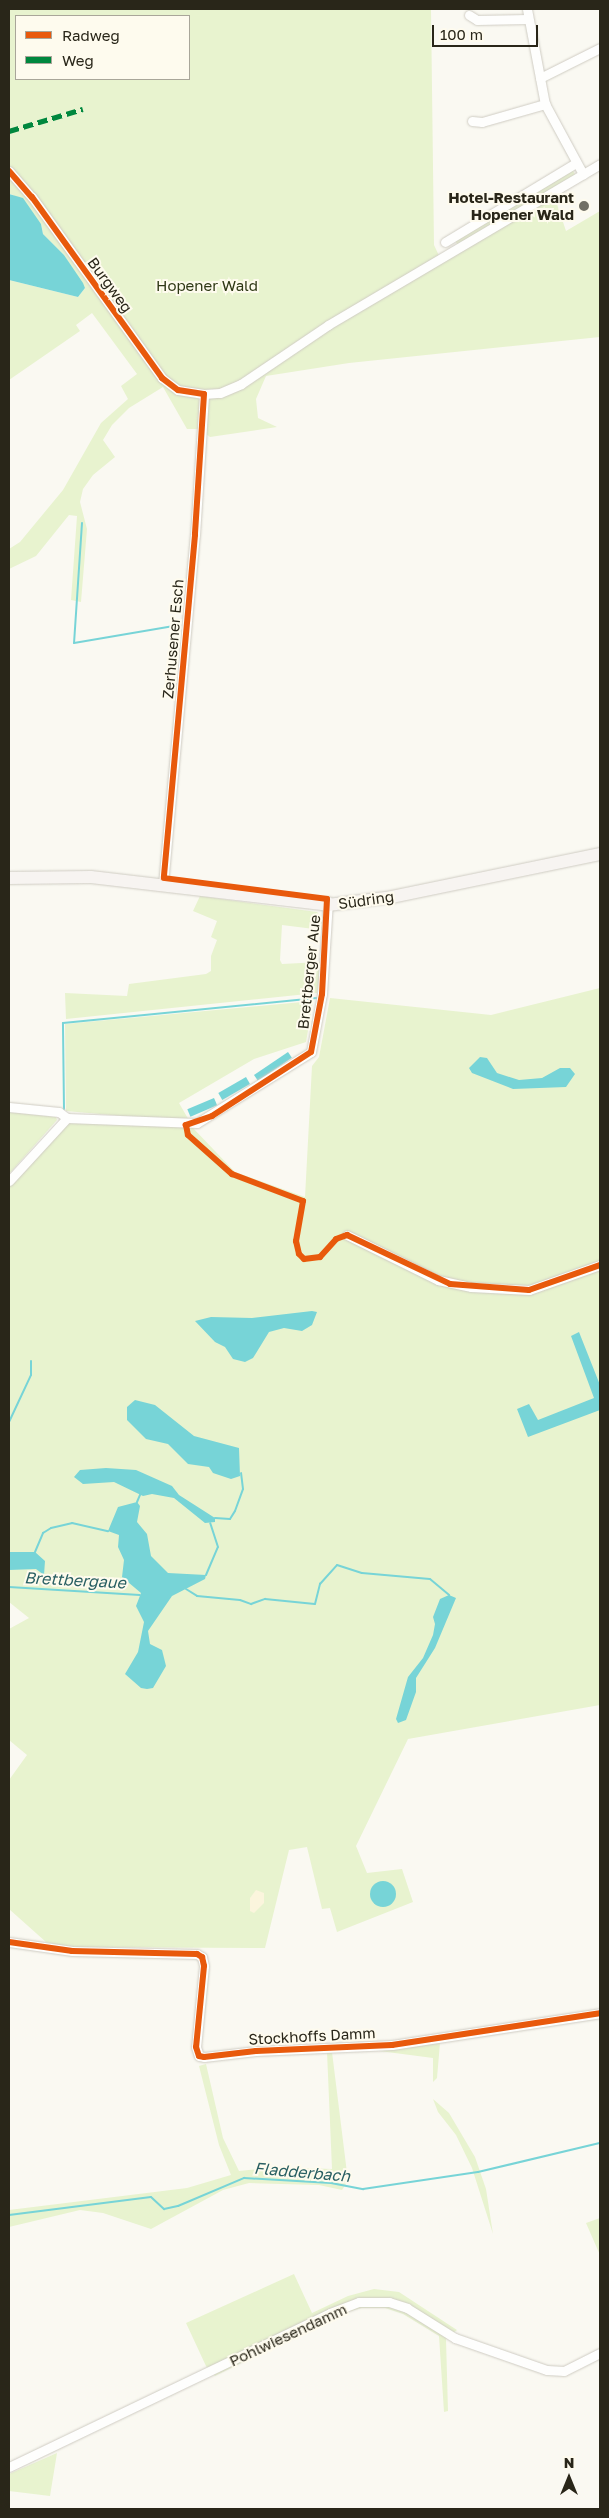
<!DOCTYPE html>
<html>
<head>
<meta charset="utf-8">
<style>
	body { margin:0 }
	#map { position:relative; width:609px; height:2518px; overflow:hidden; background:#faf9f2; font-family:"Golos Text",sans-serif }
	div>[style] { position:absolute }
	[style*='--x'] { left:calc(var(--x)*1px); top:calc(var(--y)*1px); width:calc(var(--w)*1px); rotate:calc(var(--a)*1deg) }
	.green>* { inset:0; background:#e8f3cf; transform-origin:0 0 }
	.sand>* { inset:0; background:#fbf5dd }
	.water>* { inset:0; background:#77d4d7; transform-origin:0 0 }
	.round { border-radius:50% }
	.stream>* { height:2px; margin:-1px; padding:0 1px; transform-origin:1px; border-radius:1px; background:#77d4d7 }
	.roads { filter:drop-shadow(0 0 1px #cfccc3) drop-shadow(0 0 1px #cfccc3) }
	.minor>* { height:9px; margin:-4.5px; padding:0 4.5px; transform-origin:4.5px; border-radius:4.5px; background:#fefefd }
	.secondary>* { height:12px; margin:-6px; padding:0 6px; transform-origin:6px; border-radius:6px; background:#f7f4f1 }
	.quiet>* { height:5px; margin-top:-2.5px; transform-origin:0; background:repeating-linear-gradient(90deg,#00873e 0 10px,transparent 0 15px) }
	.cycleway>* { height:6px; margin:-3px; padding:0 3px; transform-origin:3px; border-radius:3px; background:#e8590c }
	.dots>* { width:14px; height:14px; translate:-50% -50%; box-sizing:border-box; border:2px solid #fefbee; border-radius:50% }
	span { translate:-50% -50%; white-space:nowrap; text-align:center; line-height:1.15; -webkit-text-stroke:4px #fefbee; paint-order:stroke }
	.poi-label { font-size:15px; color:#292619; font-weight:700 }
	.right { translate:-100% -50%; text-align:right }
	.street-label { font-size:15px; color:#292619 }
	.park-label { font-size:15px; color:#2e3815 }
	.water-label { font-size:16px; color:#295f62; font-style:italic }
	.frame { position:absolute; inset:0; border:10px solid #292619; pointer-events:none }
	.legend { position:absolute; left:15px; top:15px; width:175px; height:65px; box-sizing:border-box; background:#fefbee; border:1px solid #a9a699; margin:0; padding:6px 9px; list-style:none; font-size:15px; color:#292619 }
	.legend li { display:flex; align-items:center; gap:10px; height:25px }
	.legend b { width:25px; border:1px solid #a9a699 }
	.north { position:absolute; left:544px; top:2453px; width:50px; height:50px; -webkit-text-stroke:4px #fefbee; paint-order:stroke; rotate:0deg; font-size:14px; font-weight:700; line-height:20px; text-align:center; color:#292619 }
	.north::after { content:''; display:block; margin:auto; width:18px; height:22px; background:#292619; clip-path:polygon(50% 0,100% 100%,50% 72%,0 100%) }
	.scale { position:absolute; left:432px; top:25px; width:106px; height:22px; box-sizing:border-box; border:2px solid #292619; border-top:0; padding-left:6px; font-size:15px; line-height:18px; white-space:nowrap; color:#292619; -webkit-text-stroke:4px #fefbee; paint-order:stroke }
</style>
</head>
<body>
<div id="map">
	<div class="green">
		<i style="clip-path:polygon(evenodd,9px 9px,431px 9px,434px 245px,442px 262px,554px 195px,566px 231px,600px 211px,600px 337px,349px 363px,266px 376px,256px 399px,258px 418px,277px 427px,210px 437px,199px 429px,187px 429px,163px 387px,129px 408px,112px 425px,103px 440px,115px 457px,93px 475px,83px 489px,80px 502px,87px 529px,81px 602px,71px 600px,77px 516px,69px 515px,36px 556px,9px 569px,9px 549px,20px 542px,63px 490px,101px 423px,128px 399px,121px 386px,137px 374px,92px 313px,76px 325px,80px 331px,9px 380px,9px 280px,78px 297px,85px 288px,64px 255px,43px 234px,41px 224px,13px 195px,9px 194px,9px 9px,16px 16px,189px 16px,189px 79px,16px 79px,16px 16px)"></i>
		<i style="left:572px;top:169px;width:8px;height:137px;rotate:60deg"></i>
		<i style="clip-path:polygon(200px 896px,317px 912px,322px 917px,322px 930px,282px 925px,280px 960px,282px 964px,321px 962px,317px 993px,66px 1019px,65px 993px,127px 996px,129px 984px,206px 974px,211px 971px,211px 956px,217px 940px,211px 937px,217px 921px,193px 911px)"></i>
		<i style="clip-path:polygon(600px 988px,600px 1705px,408px 1739px,356px 1846px,367px 1873px,402px 1869px,413px 1902px,337px 1932px,330px 1908px,322px 1909px,307px 1847px,289px 1850px,265px 1948px,67px 1947px,46px 1942px,9px 1909px,9px 1780px,27px 1755px,9px 1740px,9px 1629px,29px 1618px,9px 1602px,9px 1187px,65px 1123px,76px 1119px,193px 1128px,235px 1172px,305px 1197px,312px 1066px,319px 1057px,330px 998px,491px 1015px)"></i>
		<i style="clip-path:polygon(313px 1001px,306px 1042px,254px 1059px,179px 1103px,190px 1122px,66px 1111px,65px 1024px)"></i>
		<i style="clip-path:polygon(9px 1112px,56px 1117px,57px 1120px,9px 1174px)"></i>
		<i style="clip-path:polygon(440px 2043px,437px 2078px,433px 2082px,433px 2058px,364px 2049px)"></i>
		<i style="clip-path:polygon(327px 2052px,332px 2052px,348px 2181px,342px 2190px,319px 2185px,249px 2183px,223px 2190px,151px 2229px,103px 2213px,80px 2210px,9px 2227px,9px 2210px,187px 2188px,231px 2175px,219px 2145px,199px 2066px,206px 2064px,223px 2138px,239px 2171px,276px 2167px,332px 2169px)"></i>
		<i style="clip-path:polygon(433px 2099px,449px 2113px,475px 2157px,486px 2189px,493px 2234px,472px 2168px,456px 2135px,438px 2112px)"></i>
		<i style="clip-path:polygon(600px 2218px,600px 2255px,586px 2223px)"></i>
		<i style="clip-path:polygon(294px 2274px,312px 2313px,348px 2296px,374px 2289px,399px 2292px,457px 2330px,446px 2339px,448px 2411px,444px 2412px,439px 2336px,403px 2314px,385px 2308px,362px 2308px,343px 2313px,215px 2376px,206px 2366px,186px 2323px)"></i>
		<i style="clip-path:polygon(57px 2453px,50px 2496px,9px 2491px,9px 2474px)"></i>
	</div>
	<div class="sand">
		<i style="clip-path:polygon(256px 1890px,264px 1893px,264px 1903px,254px 1913px,250px 1911px,250px 1898px)"></i>
	</div>
	<div class="water">
		<i style="clip-path:polygon(9px 194px,23px 198px,41px 224px,43px 234px,64px 255px,83px 283px,85px 288px,78px 297px,9px 280px)"></i>
		<i style="left:288px;top:1052px;width:7px;height:41px;rotate:56deg"></i>
		<i style="clip-path:polygon(480px 1057px,487px 1058px,497px 1073px,519px 1080px,542px 1078px,560px 1068px,570px 1068px,575px 1074px,566px 1087px,513px 1089px,472px 1073px,469px 1068px)"></i>
		<i style="left:246px;top:1077px;width:8px;height:32px;rotate:60deg"></i>
		<i style="left:214px;top:1098px;width:8px;height:29px;rotate:67deg"></i>
		<i style="clip-path:polygon(312px 1311px,317px 1312px,312px 1325px,302px 1331px,284px 1328px,269px 1332px,253px 1358px,245px 1362px,233px 1359px,225px 1347px,215px 1342px,195px 1321px,211px 1317px,252px 1318px)"></i>
		<i style="clip-path:polygon(579px 1332px,600px 1385px,600px 1410px,528px 1437px,517px 1409px,529px 1404px,538px 1420px,594px 1398px,571px 1336px)"></i>
		<i style="clip-path:polygon(135px 1400px,155px 1405px,194px 1436px,239px 1448px,240px 1476px,231px 1479px,213px 1473px,209px 1467px,188px 1464px,168px 1444px,146px 1439px,127px 1420px,127px 1407px)"></i>
		<i style="clip-path:polygon(106px 1468px,136px 1470px,172px 1486px,179px 1495px,215px 1518px,215px 1522px,205px 1523px,174px 1498px,152px 1494px,143px 1496px,114px 1482px,83px 1484px,74px 1477px,80px 1470px)"></i>
		<i style="clip-path:polygon(137px 1502px,140px 1506px,137px 1522px,147px 1534px,151px 1556px,168px 1573px,206px 1575px,205px 1579px,172px 1596px,148px 1631px,150px 1644px,162px 1650px,166px 1666px,153px 1688px,147px 1689px,141px 1688px,125px 1674px,138px 1652px,144px 1622px,136px 1606px,141px 1593px,122px 1577px,124px 1560px,118px 1547px,119px 1535px,108px 1531px,118px 1507px)"></i>
		<i style="clip-path:polygon(9px 1552px,35px 1552px,45px 1561px,44px 1575px,36px 1569px,9px 1570px)"></i>
		<i style="clip-path:polygon(449px 1595px,456px 1598px,435px 1648px,416px 1678px,416px 1692px,406px 1720px,398px 1723px,396px 1719px,408px 1677px,423px 1658px,433px 1635px,435px 1624px,433px 1617px,440px 1599px)"></i>
		<i class="round" style="left:370px;top:1881px;width:26px;height:26px"></i>
	</div>
	<div class="stream">
		<i style="--x:82;--y:523;--w:120;--a:93.8"></i>
		<i style="--x:74;--y:643;--w:107;--a:-9.7"></i>
		<i style="--x:64;--y:1109;--w:86;--a:-90.7"></i>
		<i style="--x:63;--y:1023;--w:255;--a:-5.6"></i>
		<i style="--x:9;--y:1422;--w:52;--a:-64.9"></i>
		<i style="--x:31;--y:1375;--w:14;--a:-90"></i>
		<i style="--x:137;--y:1502;--w:8;--a:-67"></i>
		<i style="--x:215;--y:1518;--w:15;--a:4"></i>
		<i style="--x:230;--y:1519;--w:9;--a:-58"></i>
		<i style="--x:235;--y:1511;--w:23;--a:-70"></i>
		<i style="--x:243;--y:1489;--w:16;--a:-97"></i>
		<i style="--x:35;--y:1552;--w:21;--a:-67"></i>
		<i style="--x:43;--y:1533;--w:9;--a:-32"></i>
		<i style="--x:51;--y:1528;--w:22;--a:-13"></i>
		<i style="--x:72;--y:1523;--w:37;--a:13"></i>
		<i style="--x:206;--y:1575;--w:30;--a:-67"></i>
		<i style="--x:218;--y:1547;--w:25;--a:-108"></i>
		<i style="--x:9;--y:1587;--w:131;--a:3.5"></i>
		<i style="--x:186;--y:1589;--w:13;--a:32"></i>
		<i style="--x:197;--y:1596;--w:43;--a:5.3"></i>
		<i style="--x:240;--y:1600;--w:12;--a:20"></i>
		<i style="--x:251;--y:1604;--w:15;--a:-20"></i>
		<i style="--x:265;--y:1599;--w:50;--a:5.7"></i>
		<i style="--x:315;--y:1604;--w:21;--a:-76"></i>
		<i style="--x:320;--y:1584;--w:25;--a:-48"></i>
		<i style="--x:337;--y:1565;--w:26;--a:18"></i>
		<i style="--x:362;--y:1573;--w:68;--a:5"></i>
		<i style="--x:430;--y:1579;--w:25;--a:40"></i>
		<i style="--x:9;--y:2215;--w:143;--a:-7.2"></i>
		<i style="--x:151;--y:2197;--w:18;--a:43"></i>
		<i style="--x:164;--y:2209;--w:14;--a:-12"></i>
		<i style="--x:178;--y:2206;--w:72;--a:-23"></i>
		<i style="--x:244;--y:2178;--w:87;--a:3.3"></i>
		<i style="--x:331;--y:2183;--w:33;--a:11"></i>
		<i style="--x:363;--y:2189;--w:116;--a:-8.4"></i>
		<i style="--x:478;--y:2172;--w:125;--a:-13.4"></i>
	</div>
	<div class="roads">
		<div class="minor">
			<i style="--x:527;--y:9;--w:97;--a:79.3"></i>
			<i style="--x:545;--y:104;--w:80;--a:61.5"></i>
			<i style="--x:469;--y:15;--w:9;--a:32"></i>
			<i style="--x:477;--y:20;--w:51;--a:-1.1"></i>
			<i style="--x:540;--y:78;--w:67;--a:-26.6"></i>
			<i style="--x:472;--y:121;--w:10;--a:6"></i>
			<i style="--x:482;--y:122;--w:66;--a:-15.9"></i>
			<i style="--x:9;--y:171;--w:35;--a:49"></i>
			<i style="--x:32;--y:197;--w:223;--a:54.3"></i>
			<i style="--x:162;--y:378;--w:20;--a:37"></i>
			<i style="--x:178;--y:390;--w:26;--a:9"></i>
			<i style="--x:204;--y:394;--w:16;--a:-4"></i>
			<i style="--x:220;--y:393;--w:23;--a:-23"></i>
			<i style="--x:241;--y:384;--w:105;--a:-34.1"></i>
			<i style="--x:328;--y:325;--w:316;--a:-30.6"></i>
			<i style="--x:445;--y:242;--w:153;--a:-31.1"></i>
			<i style="--x:163;--y:885;--w:351;--a:-84.8"></i>
			<i style="--x:195;--y:535;--w:141;--a:-86.3"></i>
			<i style="--x:9;--y:1107;--w:50;--a:5.7"></i>
			<i style="--x:59;--y:1112;--w:10;--a:37"></i>
			<i style="--x:9;--y:1181;--w:86;--a:-47.4"></i>
			<i style="--x:67;--y:1118;--w:130;--a:2.2"></i>
			<i style="--x:197;--y:1123;--w:134;--a:-31.9"></i>
			<i style="--x:311;--y:1052;--w:59;--a:-79.3"></i>
			<i style="--x:322;--y:994;--w:93;--a:-86.3"></i>
			<i style="--x:347;--y:1235;--w:102;--a:26.3"></i>
			<i style="--x:438;--y:1280;--w:34;--a:12"></i>
			<i style="--x:471;--y:1287;--w:58;--a:3"></i>
			<i style="--x:529;--y:1290;--w:75;--a:-19.4"></i>
			<i style="--x:9;--y:1942;--w:64;--a:8.1"></i>
			<i style="--x:72;--y:1951;--w:125;--a:1.4"></i>
			<i style="--x:197;--y:1954;--w:6;--a:31"></i>
			<i style="--x:202;--y:1957;--w:9;--a:77"></i>
			<i style="--x:204;--y:1966;--w:81;--a:95.6"></i>
			<i style="--x:196;--y:2047;--w:9;--a:72"></i>
			<i style="--x:199;--y:2056;--w:5;--a:11"></i>
			<i style="--x:204;--y:2057;--w:52;--a:-6.6"></i>
			<i style="--x:256;--y:2051;--w:136;--a:-2.5"></i>
			<i style="--x:392;--y:2045;--w:210;--a:-8.7"></i>
			<i style="--x:9;--y:2467;--w:356;--a:-25.6"></i>
			<i style="--x:330;--y:2313;--w:31;--a:-21"></i>
			<i style="--x:359;--y:2302;--w:30;--a:0"></i>
			<i style="--x:389;--y:2302;--w:19;--a:18"></i>
			<i style="--x:407;--y:2308;--w:57;--a:32"></i>
			<i style="--x:455;--y:2338;--w:97;--a:19.2"></i>
			<i style="--x:547;--y:2370;--w:17;--a:3"></i>
			<i style="--x:564;--y:2371;--w:40;--a:-26.6"></i>
		</div>
		<div class="secondary">
			<i style="--x:9;--y:878;--w:82;--a:-0.7"></i>
			<i style="--x:91;--y:877;--w:239;--a:6.7"></i>
			<i style="--x:328;--y:905;--w:64;--a:-7.1"></i>
			<i style="--x:392;--y:897;--w:212;--a:-11.7"></i>
		</div>
	</div>
	<div class="quiet">
		<i style="--x:9;--y:131;--w:77;--a:-16.6"></i>
	</div>
	<div class="cycleway">
		<i style="--x:9;--y:171;--w:35;--a:49"></i>
		<i style="--x:32;--y:197;--w:223;--a:54.3"></i>
		<i style="--x:162;--y:378;--w:20;--a:37"></i>
		<i style="--x:178;--y:390;--w:26;--a:9"></i>
		<i style="--x:204;--y:394;--w:141;--a:93.7"></i>
		<i style="--x:195;--y:535;--w:344;--a:95.2"></i>
		<i style="--x:164;--y:878;--w:164;--a:7.3"></i>
		<i style="--x:327;--y:899;--w:95;--a:93"></i>
		<i style="--x:322;--y:994;--w:59;--a:100.7"></i>
		<i style="--x:311;--y:1052;--w:118;--a:147.1"></i>
		<i style="--x:212;--y:1116;--w:28;--a:161"></i>
		<i style="--x:186;--y:1125;--w:10;--a:79"></i>
		<i style="--x:188;--y:1135;--w:59;--a:41.6"></i>
		<i style="--x:232;--y:1174;--w:76;--a:20.8"></i>
		<i style="--x:303;--y:1201;--w:41;--a:99.9"></i>
		<i style="--x:296;--y:1241;--w:13;--a:77"></i>
		<i style="--x:299;--y:1254;--w:7;--a:45"></i>
		<i style="--x:304;--y:1259;--w:16;--a:-7"></i>
		<i style="--x:320;--y:1257;--w:24;--a:-48"></i>
		<i style="--x:336;--y:1239;--w:12;--a:-20"></i>
		<i style="--x:347;--y:1235;--w:114;--a:25.4"></i>
		<i style="--x:450;--y:1284;--w:79;--a:4.3"></i>
		<i style="--x:529;--y:1290;--w:75;--a:-19.4"></i>
		<i style="--x:9;--y:1942;--w:64;--a:8.1"></i>
		<i style="--x:72;--y:1951;--w:125;--a:1.4"></i>
		<i style="--x:197;--y:1954;--w:6;--a:31"></i>
		<i style="--x:202;--y:1957;--w:9;--a:77"></i>
		<i style="--x:204;--y:1966;--w:81;--a:95.6"></i>
		<i style="--x:196;--y:2047;--w:9;--a:72"></i>
		<i style="--x:199;--y:2056;--w:5;--a:11"></i>
		<i style="--x:204;--y:2057;--w:52;--a:-6.6"></i>
		<i style="--x:256;--y:2051;--w:136;--a:-2.5"></i>
		<i style="--x:392;--y:2045;--w:210;--a:-8.7"></i>
	</div>
	<div class="dots">
		<i style="left:584px;top:206px;background:#727065"></i>
	</div>
	<div class="poi-label">
		<span class="right" style="left:574px;top:206px">Hotel-Restaurant<br>Hopener Wald</span>
	</div>
	<div class="street-label">
		<span style="left:110px;top:285px;rotate:54deg">Burgweg</span>
		<span style="left:173px;top:639px;rotate:-85deg">Zerhusener Esch</span>
		<span style="left:366px;top:900px;rotate:-8deg">Südring</span>
		<span style="left:309px;top:972px;rotate:-84deg">Brettberger Aue</span>
		<span style="left:312px;top:2036px;rotate:-3deg">Stockhoffs Damm</span>
		<span style="left:288px;top:2335px;rotate:-25deg">Pohlwiesendamm</span>
	</div>
	<div class="park-label">
		<span style="left:207px;top:286px">Hopener Wald</span>
	</div>
	<div class="water-label">
		<span style="left:75px;top:1580px;rotate:3deg">Brettbergaue</span>
		<span style="left:302px;top:2172px;rotate:5deg">Fladderbach</span>
	</div>
	<div class="frame"></div>
	<ul class="legend">
	<li><b style="height:6px;background:#e8590c"></b>Radweg</li>
	<li><b style="height:6px;background:#00873e"></b>Weg</li>
	</ul>
	<div class="north">N</div>
	<div class="scale">100 m</div>
</div>
</body>
</html>
